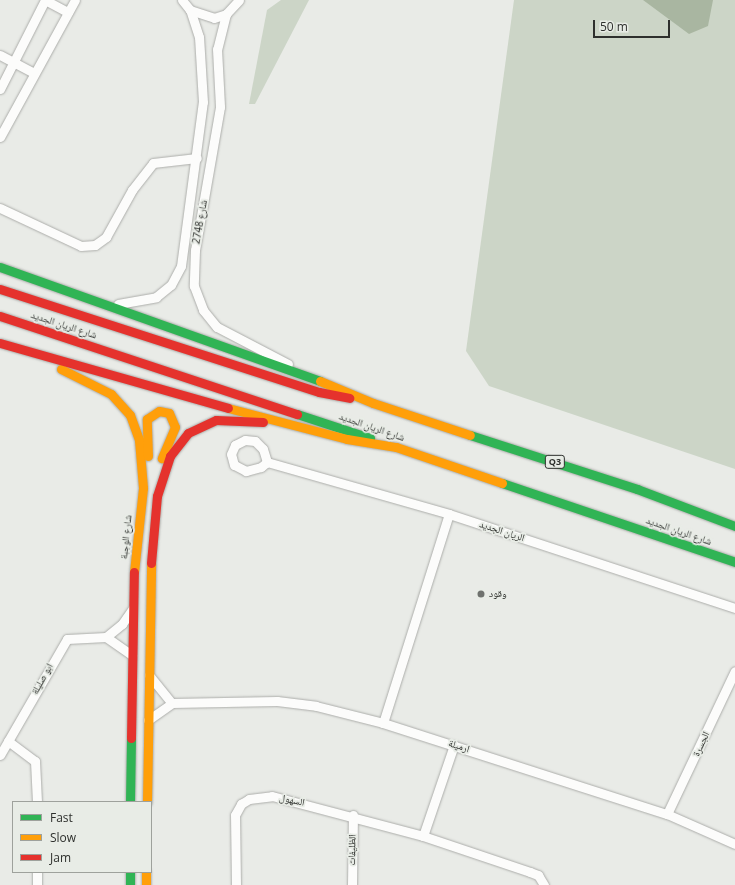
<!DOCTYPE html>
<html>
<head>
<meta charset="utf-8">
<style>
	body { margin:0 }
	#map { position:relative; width:735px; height:885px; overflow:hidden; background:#e9ebe7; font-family:"Open Sans","Noto Naskh Arabic",sans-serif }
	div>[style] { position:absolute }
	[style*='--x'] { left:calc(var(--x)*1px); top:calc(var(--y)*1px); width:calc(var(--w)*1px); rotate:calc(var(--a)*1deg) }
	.green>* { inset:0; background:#ccd5c7 }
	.water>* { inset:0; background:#a9b6a1 }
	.roads { filter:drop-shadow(0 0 1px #acadaa) drop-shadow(0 0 1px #acadaa) }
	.street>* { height:9px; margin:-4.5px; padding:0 4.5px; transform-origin:4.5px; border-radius:4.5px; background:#fcfcfb }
	.fast>* { height:9px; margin:-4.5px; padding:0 4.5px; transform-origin:4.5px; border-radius:4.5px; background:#30b455 }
	.slow>* { height:9px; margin:-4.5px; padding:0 4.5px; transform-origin:4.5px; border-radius:4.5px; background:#ff9f0a }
	.jam>* { height:9px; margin:-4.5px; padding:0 4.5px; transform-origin:4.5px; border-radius:4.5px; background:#e5322d }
	.dots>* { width:11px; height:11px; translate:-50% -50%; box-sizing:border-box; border:2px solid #e8ece6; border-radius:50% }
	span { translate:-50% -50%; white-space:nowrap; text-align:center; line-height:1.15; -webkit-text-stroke:3.5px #e8ece6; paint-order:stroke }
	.shield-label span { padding:1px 3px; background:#e8ece6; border:1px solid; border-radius:3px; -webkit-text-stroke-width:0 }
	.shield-label { font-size:9px; color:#2e302d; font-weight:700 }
	.street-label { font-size:10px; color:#2e302d }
	.poi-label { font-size:10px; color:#2e302d }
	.left { translate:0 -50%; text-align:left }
	.legend { position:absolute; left:12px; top:801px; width:140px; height:72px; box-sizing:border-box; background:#e8ece6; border:1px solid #9ea19c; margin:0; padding:5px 7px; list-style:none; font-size:12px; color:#2e302d }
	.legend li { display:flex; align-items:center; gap:8px; height:20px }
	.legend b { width:20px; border:1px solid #9ea19c }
	.scale { position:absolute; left:593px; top:20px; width:77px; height:18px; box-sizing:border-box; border:2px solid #2e302d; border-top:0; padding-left:5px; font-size:12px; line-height:14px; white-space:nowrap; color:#2e302d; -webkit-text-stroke:3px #e8ece6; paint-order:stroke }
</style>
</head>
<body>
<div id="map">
	<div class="green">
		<i style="clip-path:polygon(281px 0,309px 0,255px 104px,249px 104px,267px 10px)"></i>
		<i style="clip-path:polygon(514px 0,735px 0,735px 469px,489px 386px,466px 351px)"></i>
	</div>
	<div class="water">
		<i style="clip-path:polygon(643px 0,713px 0,708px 26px,689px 34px)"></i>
	</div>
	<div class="roads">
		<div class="street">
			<i style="--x:45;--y:0;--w:26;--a:28"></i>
			<i style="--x:182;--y:0;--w:13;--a:51"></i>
			<i style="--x:190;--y:10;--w:25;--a:18"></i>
			<i style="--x:214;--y:18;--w:13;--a:-18"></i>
			<i style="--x:226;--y:14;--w:19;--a:-47"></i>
			<i style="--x:226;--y:14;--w:36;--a:104"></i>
			<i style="--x:217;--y:49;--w:58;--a:87"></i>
			<i style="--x:220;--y:107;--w:145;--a:99.9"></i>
			<i style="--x:195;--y:250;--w:36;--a:92"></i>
			<i style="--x:194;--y:286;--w:26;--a:69"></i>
			<i style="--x:203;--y:310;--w:22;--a:51"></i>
			<i style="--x:217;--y:327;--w:80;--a:27.5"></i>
			<i style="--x:0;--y:55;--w:38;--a:28"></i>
			<i style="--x:0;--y:89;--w:100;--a:-63.2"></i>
			<i style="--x:0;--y:137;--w:156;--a:-61.3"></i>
			<i style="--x:0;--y:208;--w:89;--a:25.1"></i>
			<i style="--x:81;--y:246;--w:14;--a:-4"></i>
			<i style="--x:95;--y:245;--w:14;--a:-36"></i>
			<i style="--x:106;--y:237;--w:54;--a:-61"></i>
			<i style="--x:132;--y:190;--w:34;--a:-52"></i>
			<i style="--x:153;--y:163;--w:44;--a:-6.5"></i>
			<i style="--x:118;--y:304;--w:39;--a:-10"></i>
			<i style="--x:156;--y:297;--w:19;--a:-39"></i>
			<i style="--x:171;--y:285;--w:21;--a:-62"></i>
			<i style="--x:181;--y:266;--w:165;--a:-82.4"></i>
			<i style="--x:203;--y:102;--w:65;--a:-93.5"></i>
			<i style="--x:199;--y:37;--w:28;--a:-108"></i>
			<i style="--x:245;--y:440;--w:10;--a:6"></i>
			<i style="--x:255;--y:441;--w:11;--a:45"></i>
			<i style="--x:263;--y:449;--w:14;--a:73"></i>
			<i style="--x:267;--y:462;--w:8;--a:140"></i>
			<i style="--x:261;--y:467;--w:16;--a:165"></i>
			<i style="--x:246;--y:471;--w:13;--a:-153"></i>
			<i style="--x:234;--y:465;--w:11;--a:-105"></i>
			<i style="--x:231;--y:454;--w:10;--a:-66"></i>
			<i style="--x:235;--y:445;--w:11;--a:-27"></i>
			<i style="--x:267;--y:462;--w:189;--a:15.9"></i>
			<i style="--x:449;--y:514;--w:301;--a:18.2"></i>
			<i style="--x:106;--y:637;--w:21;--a:-39"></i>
			<i style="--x:122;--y:624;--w:19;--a:-55"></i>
			<i style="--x:149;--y:675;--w:36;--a:51"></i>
			<i style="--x:148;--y:720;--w:29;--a:-35"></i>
			<i style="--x:172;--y:703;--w:105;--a:-1.1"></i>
			<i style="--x:277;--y:701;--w:39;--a:7"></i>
			<i style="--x:316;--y:706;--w:69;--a:14.2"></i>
			<i style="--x:383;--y:723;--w:298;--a:17.8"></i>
			<i style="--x:667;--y:814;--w:74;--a:23.8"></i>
			<i style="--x:383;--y:723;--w:219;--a:-72.5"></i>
			<i style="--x:8;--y:741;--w:34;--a:37"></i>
			<i style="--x:35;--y:761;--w:41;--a:87.2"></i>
			<i style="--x:0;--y:755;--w:134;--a:-60"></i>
			<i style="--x:67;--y:639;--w:39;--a:-3"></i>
			<i style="--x:106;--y:637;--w:32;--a:35"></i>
			<i style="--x:667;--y:814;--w:158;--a:-64.6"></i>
			<i style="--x:423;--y:836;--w:96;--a:-71.2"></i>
			<i style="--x:37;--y:885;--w:13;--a:-90"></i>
			<i style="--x:236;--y:885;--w:70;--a:-90.8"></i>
			<i style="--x:235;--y:815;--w:13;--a:-61"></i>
			<i style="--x:241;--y:804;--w:9;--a:-32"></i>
			<i style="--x:249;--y:799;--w:23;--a:-7"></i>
			<i style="--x:272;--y:796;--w:156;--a:14.8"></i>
			<i style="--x:423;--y:836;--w:113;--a:18.6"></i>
			<i style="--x:530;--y:872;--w:9;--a:21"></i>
			<i style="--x:538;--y:875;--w:12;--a:59"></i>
			<i style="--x:352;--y:885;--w:70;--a:-89.2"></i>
		</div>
		<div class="fast">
			<i style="--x:0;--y:267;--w:340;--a:19.6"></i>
			<i style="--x:297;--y:414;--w:77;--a:18.2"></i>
			<i style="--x:470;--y:435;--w:176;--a:17.9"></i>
			<i style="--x:637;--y:489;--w:105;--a:20.7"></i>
			<i style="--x:502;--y:483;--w:246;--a:18.7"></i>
			<i style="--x:130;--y:802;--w:64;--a:-89.1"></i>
			<i style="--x:130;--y:872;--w:13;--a:90"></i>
		</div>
		<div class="slow">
			<i style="--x:61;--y:369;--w:56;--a:26.6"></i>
			<i style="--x:111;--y:394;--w:28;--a:48"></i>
			<i style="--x:130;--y:415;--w:27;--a:70"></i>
			<i style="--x:139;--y:440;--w:48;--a:85.2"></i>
			<i style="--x:143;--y:488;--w:84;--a:96.1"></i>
			<i style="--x:320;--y:381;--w:57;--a:22.5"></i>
			<i style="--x:373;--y:403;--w:102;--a:18.3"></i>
			<i style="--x:228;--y:408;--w:123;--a:14.6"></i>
			<i style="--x:347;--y:439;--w:50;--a:9.3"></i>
			<i style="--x:396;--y:447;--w:112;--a:18.8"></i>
			<i style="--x:148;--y:456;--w:37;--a:-92"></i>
			<i style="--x:147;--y:419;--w:14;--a:-34"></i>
			<i style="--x:159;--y:411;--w:10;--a:11"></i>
			<i style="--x:169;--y:413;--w:15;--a:67"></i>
			<i style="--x:175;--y:427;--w:34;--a:113"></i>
			<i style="--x:147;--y:802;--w:239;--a:-89"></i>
			<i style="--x:146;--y:872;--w:13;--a:90"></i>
		</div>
		<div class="jam">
			<i style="--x:0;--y:289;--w:335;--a:17.9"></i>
			<i style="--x:319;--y:392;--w:31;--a:11"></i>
			<i style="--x:0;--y:316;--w:313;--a:18.3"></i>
			<i style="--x:0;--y:343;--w:237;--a:15.9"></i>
			<i style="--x:151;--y:563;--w:67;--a:-84.9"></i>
			<i style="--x:157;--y:496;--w:42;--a:-72"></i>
			<i style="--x:170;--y:456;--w:29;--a:-52"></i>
			<i style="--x:188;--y:433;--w:31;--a:-25"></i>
			<i style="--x:216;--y:420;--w:47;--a:2.4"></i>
			<i style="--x:131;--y:738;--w:166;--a:-89"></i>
		</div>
	</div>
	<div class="dots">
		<i style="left:481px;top:594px;background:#6f716e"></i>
	</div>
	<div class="shield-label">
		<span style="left:555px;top:462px">Q3</span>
	</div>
	<div class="street-label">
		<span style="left:200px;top:222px;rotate:-80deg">شارع 2748</span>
		<span style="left:64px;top:325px;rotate:18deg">شارع الريان الجديد</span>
		<span style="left:372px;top:427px;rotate:19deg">شارع الريان الجديد</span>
		<span style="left:502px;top:531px;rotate:18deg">الريان الجديد</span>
		<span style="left:679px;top:531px;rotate:19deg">شارع الريان الجديد</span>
		<span style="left:126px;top:537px;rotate:-84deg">شارع الوجبة</span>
		<span style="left:42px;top:679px;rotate:-61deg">ابو صليلة</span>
		<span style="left:701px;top:744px;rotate:-65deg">الجسرة</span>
		<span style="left:459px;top:746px;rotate:18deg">ارميلة</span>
		<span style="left:292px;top:800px;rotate:12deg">السهول</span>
		<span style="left:352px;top:850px;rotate:-89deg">الظليفات</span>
	</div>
	<div class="poi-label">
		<span class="left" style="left:489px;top:594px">وقود</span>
	</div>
	<ul class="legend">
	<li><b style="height:5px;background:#30b455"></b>Fast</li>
	<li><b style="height:5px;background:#ff9f0a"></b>Slow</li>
	<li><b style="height:5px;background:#e5322d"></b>Jam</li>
	</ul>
	<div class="scale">50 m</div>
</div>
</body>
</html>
